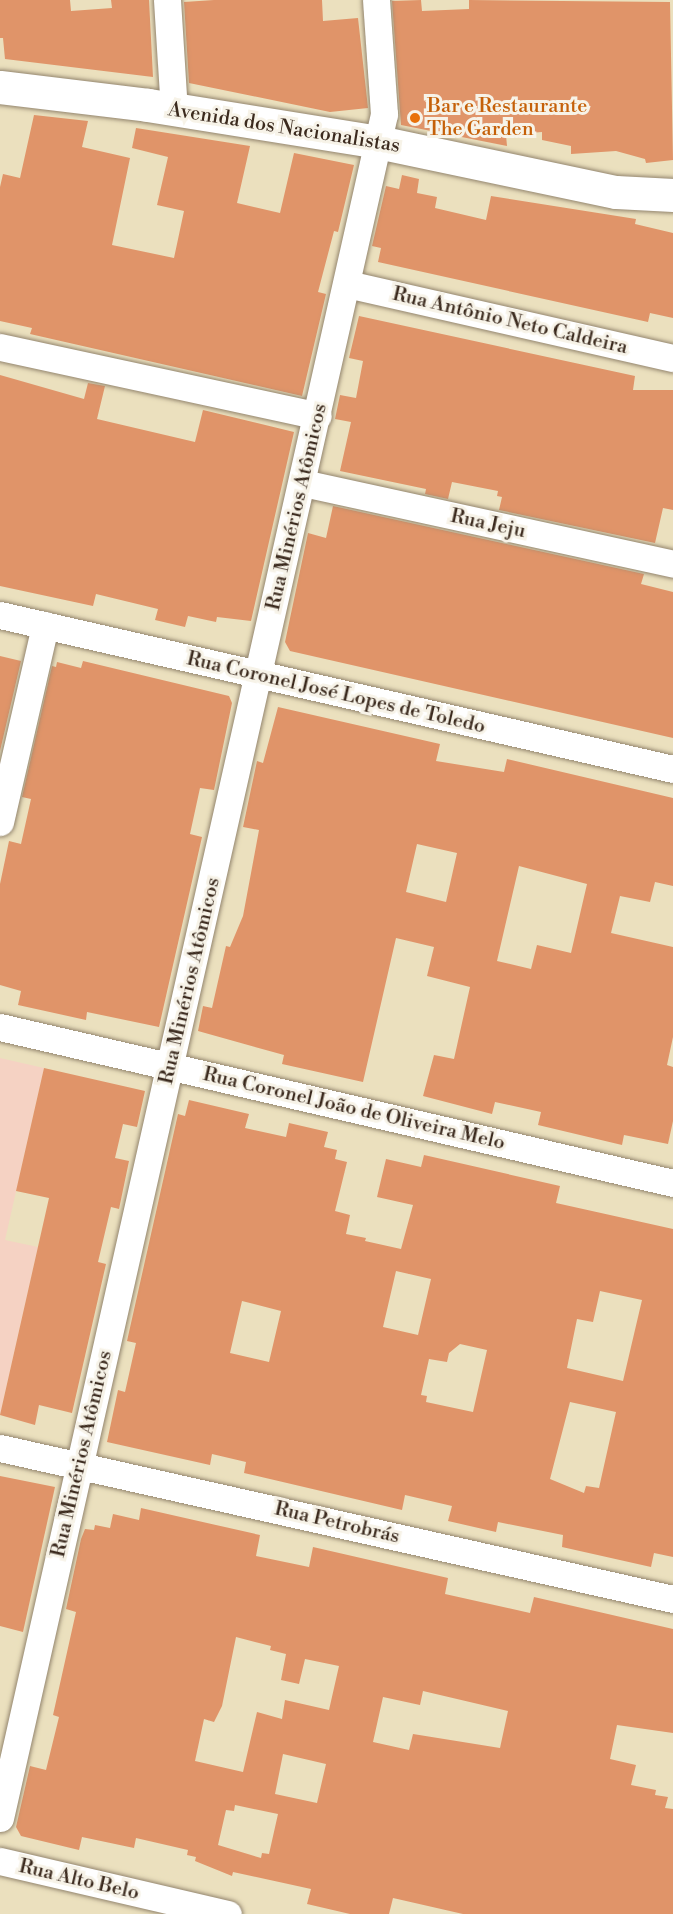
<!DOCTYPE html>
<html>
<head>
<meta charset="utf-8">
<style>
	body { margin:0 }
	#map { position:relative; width:673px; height:1914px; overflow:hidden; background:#ebe0be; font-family:"Libre Bodoni",serif }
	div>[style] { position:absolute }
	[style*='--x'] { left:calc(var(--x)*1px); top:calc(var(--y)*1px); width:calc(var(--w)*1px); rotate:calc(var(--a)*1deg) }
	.built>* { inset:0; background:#f5d2c3 }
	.building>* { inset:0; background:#e09469 }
	.roads { filter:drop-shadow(0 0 2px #93856e) drop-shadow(0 0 2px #93856e) }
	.street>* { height:27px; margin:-13.5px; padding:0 13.5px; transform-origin:13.5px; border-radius:13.5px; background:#fff }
	.secondary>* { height:33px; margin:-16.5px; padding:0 16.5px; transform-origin:16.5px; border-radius:16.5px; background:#fff }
	.dots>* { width:16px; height:16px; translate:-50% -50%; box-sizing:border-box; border:3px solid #f7f3e8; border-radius:50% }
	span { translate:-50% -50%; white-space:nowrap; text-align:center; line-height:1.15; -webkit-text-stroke:6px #f7f3e8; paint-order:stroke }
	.food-label { font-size:20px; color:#c56008 }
	.left { translate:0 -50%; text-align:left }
	.street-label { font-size:20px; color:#3b2a1e }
</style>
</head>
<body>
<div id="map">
	<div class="built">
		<i style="clip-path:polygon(0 1058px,44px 1068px,5px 1240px,38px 1247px,0 1415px)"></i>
	</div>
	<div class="building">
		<i style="clip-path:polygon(0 0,70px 0,71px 11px,112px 8px,111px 0,149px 0,153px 77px,5px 59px,3px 38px,0 38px)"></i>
		<i style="clip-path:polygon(214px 0,322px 0,323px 21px,358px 18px,368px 108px,330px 112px,189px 83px,184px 2px)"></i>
		<i style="clip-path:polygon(421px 0,422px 11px,469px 9px,469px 0,670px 2px,673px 160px,646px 163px,645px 159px,616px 151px,571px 154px,571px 146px,542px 140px,542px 132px,506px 135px,507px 146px,401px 125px,392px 1px)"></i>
		<i style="clip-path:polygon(34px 115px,88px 121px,82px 147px,130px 158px,112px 245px,174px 258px,184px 211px,157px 205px,168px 157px,132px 148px,136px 128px,250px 146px,237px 203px,280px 213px,294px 153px,354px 165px,338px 232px,334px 231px,318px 292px,326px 294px,302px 396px,30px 334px,32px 328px,0 321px,0 187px,3px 174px,20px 178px)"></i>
		<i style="clip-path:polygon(402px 175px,419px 179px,417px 193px,437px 197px,435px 208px,486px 220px,491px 196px,636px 219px,635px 224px,673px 233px,673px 318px,650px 313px,648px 322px,378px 262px,381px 248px,372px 246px,386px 186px,399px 189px)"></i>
		<i style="clip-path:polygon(359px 316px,635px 376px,633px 390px,673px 390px,673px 510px,663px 508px,655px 543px,499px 510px,502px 497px,497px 496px,498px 491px,452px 482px,448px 499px,425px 494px,426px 489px,340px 471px,351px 422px,335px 419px,340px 395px,356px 398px,363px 361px,349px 358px)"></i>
		<i style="clip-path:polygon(0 375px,84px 399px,88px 383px,105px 386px,97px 419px,195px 442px,203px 410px,294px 432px,251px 621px,217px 617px,216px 622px,188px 616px,185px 627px,155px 620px,158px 609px,96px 594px,93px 606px,0 586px)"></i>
		<i style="clip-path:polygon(333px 506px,644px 574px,641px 584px,673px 592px,673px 738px,290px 651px,285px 642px,308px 533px,326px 538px)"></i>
		<i style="clip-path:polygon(0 656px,21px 661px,0 751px)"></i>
		<i style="clip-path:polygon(83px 661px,229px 696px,232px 703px,214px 790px,200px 788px,190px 834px,202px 837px,159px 1027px,87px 1012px,86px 1020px,18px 1005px,21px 991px,0 985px,0 884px,9px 841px,21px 844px,31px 799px,22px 797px,52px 666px,56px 667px,57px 662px,81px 668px)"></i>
		<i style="clip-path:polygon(evenodd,278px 707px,440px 744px,436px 761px,504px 772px,507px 759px,673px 798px,673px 886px,655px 882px,650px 902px,620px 896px,611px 933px,673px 947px,673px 1037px,667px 1065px,673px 1067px,673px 1121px,668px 1144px,624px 1135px,622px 1145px,538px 1125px,541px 1112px,495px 1102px,492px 1114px,423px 1096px,434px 1055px,454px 1059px,470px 987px,427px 976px,434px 947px,396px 938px,363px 1082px,282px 1064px,284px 1055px,198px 1031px,203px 1006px,212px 1008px,226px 946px,230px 947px,243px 916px,259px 830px,243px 827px,257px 761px,263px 763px,278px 707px,417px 844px,457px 853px,446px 902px,406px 892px,417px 844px,278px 707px,519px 866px,587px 884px,571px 953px,537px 945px,531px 969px,497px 961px,519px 866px)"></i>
		<i style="clip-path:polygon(44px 1068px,145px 1091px,137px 1127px,123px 1124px,115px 1158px,129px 1161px,119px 1209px,111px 1207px,98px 1262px,106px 1264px,72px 1413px,39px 1405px,35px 1425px,0 1415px,49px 1198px,16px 1191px)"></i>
		<i style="clip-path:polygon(evenodd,189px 1100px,249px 1114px,245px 1128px,286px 1137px,289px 1123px,328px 1132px,324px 1147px,337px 1150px,335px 1159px,347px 1162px,335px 1211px,350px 1215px,346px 1234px,366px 1238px,365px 1241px,401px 1249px,413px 1205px,377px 1197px,386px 1159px,421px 1167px,424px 1155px,560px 1186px,556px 1203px,673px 1229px,673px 1557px,654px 1553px,651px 1567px,562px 1547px,563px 1535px,498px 1522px,496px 1532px,448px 1521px,452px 1506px,405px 1495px,402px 1510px,244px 1473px,246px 1462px,212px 1454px,210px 1465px,107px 1442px,118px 1390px,125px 1392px,136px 1343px,127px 1341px,178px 1114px,185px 1116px,189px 1100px,396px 1271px,431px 1279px,418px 1335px,383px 1327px,396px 1271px,189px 1100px,600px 1291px,642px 1300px,623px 1381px,567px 1368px,577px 1319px,593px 1322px,600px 1291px,189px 1100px,242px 1301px,281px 1311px,269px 1362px,230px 1353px,242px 1301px,189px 1100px,460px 1344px,487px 1350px,473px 1412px,426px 1402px,427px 1396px,421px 1395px,429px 1359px,447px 1362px,449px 1353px,460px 1344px,189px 1100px,570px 1402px,616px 1412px,599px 1488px,586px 1486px,584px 1493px,550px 1479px,570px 1402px)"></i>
		<i style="clip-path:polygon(0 1476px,55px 1487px,23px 1632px,0 1626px)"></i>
		<i style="clip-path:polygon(evenodd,141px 1508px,260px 1535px,256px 1556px,309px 1567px,313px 1547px,448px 1578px,445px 1594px,530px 1613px,534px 1597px,673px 1629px,673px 1733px,617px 1725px,610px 1759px,636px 1765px,631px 1785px,656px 1790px,655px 1795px,668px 1797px,665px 1808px,673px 1809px,673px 1914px,463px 1914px,393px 1898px,389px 1914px,350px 1914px,307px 1904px,311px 1889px,233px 1872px,232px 1876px,195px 1861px,196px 1857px,187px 1855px,188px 1850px,136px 1838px,134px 1848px,82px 1837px,79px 1850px,21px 1836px,16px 1827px,30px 1766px,46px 1770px,59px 1717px,53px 1715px,76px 1612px,66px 1609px,81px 1539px,85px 1529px,94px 1530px,95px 1525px,110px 1528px,113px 1514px,139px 1520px,141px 1508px,236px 1637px,271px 1646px,270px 1650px,286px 1654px,281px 1680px,299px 1684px,305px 1659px,339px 1666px,329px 1710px,285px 1700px,282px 1719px,257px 1712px,243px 1772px,195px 1761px,204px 1719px,214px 1722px,222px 1706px,236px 1637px,141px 1508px,423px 1691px,508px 1711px,500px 1748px,413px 1734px,409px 1750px,373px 1742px,383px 1697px,420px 1705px,423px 1691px,141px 1508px,283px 1754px,326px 1764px,317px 1803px,275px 1794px,283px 1754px,141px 1508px,235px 1805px,278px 1814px,269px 1854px,262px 1853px,261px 1858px,218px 1845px,226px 1810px,234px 1811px,235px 1805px)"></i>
	</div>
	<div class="roads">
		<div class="street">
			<i style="--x:167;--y:0;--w:110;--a:86.4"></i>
			<i style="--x:347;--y:284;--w:334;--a:12.8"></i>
			<i style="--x:0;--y:347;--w:325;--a:12.2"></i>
			<i style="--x:303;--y:483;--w:379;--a:12.3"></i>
			<i style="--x:0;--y:615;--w:690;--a:12.89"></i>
			<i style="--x:0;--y:822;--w:202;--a:-77.1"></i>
			<i style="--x:0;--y:1027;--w:691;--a:13.05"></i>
			<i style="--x:0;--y:1448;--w:690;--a:12.65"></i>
			<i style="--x:0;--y:1818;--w:1747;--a:-77.3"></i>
			<i style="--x:384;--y:114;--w:114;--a:-94"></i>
			<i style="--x:0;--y:1861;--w:234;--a:13.1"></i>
		</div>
		<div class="secondary">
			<i style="--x:0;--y:87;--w:149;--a:6.9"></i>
			<i style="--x:148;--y:105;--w:233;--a:9.1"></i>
			<i style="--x:378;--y:142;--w:243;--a:11.9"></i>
			<i style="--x:616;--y:192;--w:57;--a:3"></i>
		</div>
	</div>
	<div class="dots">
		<i style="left:415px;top:118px;background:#e8710a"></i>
	</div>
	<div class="food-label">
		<span class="left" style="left:427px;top:118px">Bar e Restaurante<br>The Garden</span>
	</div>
	<div class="street-label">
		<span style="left:284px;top:128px;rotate:9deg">Avenida dos Nacionalistas</span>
		<span style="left:510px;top:321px;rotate:13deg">Rua Antônio Neto Caldeira</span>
		<span style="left:297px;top:507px;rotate:-77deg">Rua Minérios Atômicos</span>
		<span style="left:488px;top:524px;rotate:12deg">Rua Jeju</span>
		<span style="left:336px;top:693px;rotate:13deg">Rua Coronel José Lopes de Toledo</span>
		<span style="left:190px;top:981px;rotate:-77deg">Rua Minérios Atômicos</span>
		<span style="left:354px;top:1109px;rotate:13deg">Rua Coronel João de Oliveira Melo</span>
		<span style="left:82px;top:1454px;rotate:-77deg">Rua Minérios Atômicos</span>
		<span style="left:337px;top:1523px;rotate:13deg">Rua Petrobrás</span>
		<span style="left:79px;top:1880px;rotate:13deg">Rua Alto Belo</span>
	</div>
</div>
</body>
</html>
